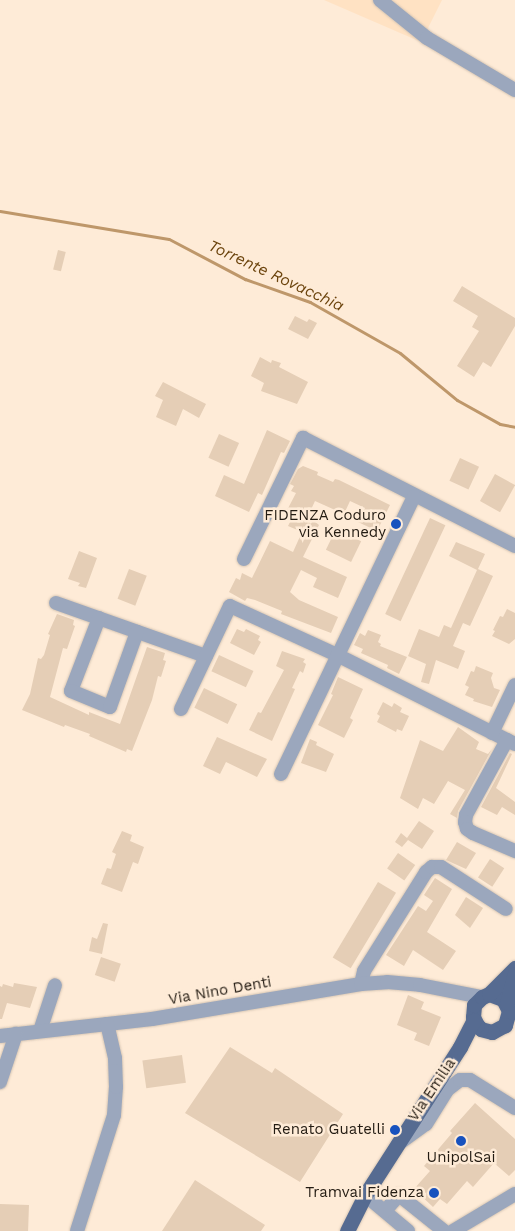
<!DOCTYPE html>
<html>
<head>
<meta charset="utf-8">
<style>
	body { margin:0 }
	#map { position:relative; width:515px; height:1231px; overflow:hidden; background:#feebd7; font-family:"Work Sans",sans-serif }
	div>[style] { position:absolute }
	[style*='--x'] { left:calc(var(--x)*1px); top:calc(var(--y)*1px); width:calc(var(--w)*1px); rotate:calc(var(--a)*1deg) }
	.built>* { inset:0; background:#ffe2c3 }
	.stream>* { height:3px; margin:-1.5px; padding:0 1.5px; transform-origin:1.5px; border-radius:1.5px; background:#be976a }
	.building>* { inset:0; background:#e5ceb6; transform-origin:0 0 }
	.roads { filter:drop-shadow(0 0 1px #d7c6b4) drop-shadow(0 0 1px #d7c6b4) }
	.minor>* { height:14px; margin:-7px; padding:0 7px; transform-origin:7px; border-radius:7px; background:#9ba7bd }
	.major>* { height:15px; margin:-7.5px; padding:0 7.5px; transform-origin:7.5px; border-radius:7.5px; background:#566b91 }
	.dots>* { width:14px; height:14px; translate:-50% -50%; box-sizing:border-box; border:2px solid #feebd7; border-radius:50% }
	span { translate:-50% -50%; white-space:nowrap; text-align:center; line-height:1.15; -webkit-text-stroke:5px #feebd7; paint-order:stroke }
	.poi-label { font-size:15px; color:#231b12 }
	.right { translate:-100% -50%; text-align:right }
	.street-label { font-size:15px; color:#231b12 }
	.water-label { font-size:16px; color:#6c440d; font-style:italic }
</style>
</head>
<body>
<div id="map">
	<div class="built">
		<i style="clip-path:polygon(324px 0,442px 0,421px 42px)"></i>
	</div>
	<div class="stream">
		<i style="--x:0;--y:211;--w:171;--a:9.4"></i>
		<i style="--x:169;--y:239;--w:86;--a:27.8"></i>
		<i style="--x:245;--y:279;--w:69;--a:19.5"></i>
		<i style="--x:310;--y:302;--w:103;--a:29.5"></i>
		<i style="--x:400;--y:353;--w:74;--a:39.5"></i>
		<i style="--x:457;--y:400;--w:49;--a:29.2"></i>
		<i style="--x:500;--y:424;--w:15;--a:11"></i>
	</div>
	<div class="building">
		<i style="left:58px;top:250px;width:8px;height:20px;rotate:14deg"></i>
		<i style="clip-path:polygon(462px 286px,515px 318px,515px 326px,491px 367px,483px 362px,474px 377px,457px 366px,479px 331px,472px 327px,478px 316px,453px 301px)"></i>
		<i style="clip-path:polygon(295px 316px,307px 322px,309px 319px,317px 323px,308px 339px,288px 329px)"></i>
		<i style="clip-path:polygon(260px 357px,271px 363px,272px 360px,281px 363px,279px 367px,308px 382px,297px 404px,261px 391px,264px 383px,251px 376px)"></i>
		<i style="clip-path:polygon(163px 382px,206px 404px,199px 418px,183px 409px,176px 426px,156px 417px,163px 400px,155px 396px)"></i>
		<i style="clip-path:polygon(267px 430px,290px 441px,284px 453px,281px 452px,262px 495px,258px 493px,249px 512px,215px 496px,224px 475px,244px 484px)"></i>
		<i style="left:219px;top:434px;width:22px;height:26px;rotate:24deg"></i>
		<i style="left:460px;top:458px;width:21px;height:25px;rotate:25deg"></i>
		<i style="clip-path:polygon(303px 466px,318px 472px,317px 475px,333px 482px,335px 479px,339px 480px,390px 505px,377px 531px,358px 522px,365px 508px,350px 501px,344px 514px,315px 501px,308px 516px,319px 525px,303px 557px,347px 577px,338px 598px,313px 587px,317px 578px,301px 570px,290px 592px,299px 600px,338px 617px,331px 633px,281px 614px,282px 611px,255px 600px,247px 598px,245px 601px,229px 592px,236px 578px,240px 580px,242px 573px,252px 578px,270px 541px,293px 552px,302px 532px,288px 526px,291px 520px,284px 516px,296px 493px,291px 491px,294px 486px,290px 484px,298px 469px)"></i>
		<i style="left:495px;top:474px;width:23px;height:31px;rotate:29deg"></i>
		<i style="left:430px;top:518px;width:17px;height:106px;rotate:25deg"></i>
		<i style="left:336px;top:529px;width:28px;height:23px;rotate:26deg"></i>
		<i style="clip-path:polygon(456px 542px,485px 554px,478px 569px,493px 576px,470px 626px,463px 623px,453px 646px,465px 651px,458px 669px,436px 660px,429px 684px,421px 682px,426px 664px,408px 656px,419px 629px,439px 637px,444px 625px,451px 628px,477px 570px,449px 556px)"></i>
		<i style="clip-path:polygon(79px 551px,97px 558px,86px 588px,78px 586px,80px 583px,68px 579px)"></i>
		<i style="left:129px;top:569px;width:19px;height:32px;rotate:21deg"></i>
		<i style="clip-path:polygon(507px 609px,515px 613px,515px 639px,509px 644px,492px 636px,495px 631px,493px 630px,500px 616px,503px 617px)"></i>
		<i style="clip-path:polygon(57px 614px,74px 620px,73px 625px,75px 626px,67px 649px,63px 648px,50px 697px,89px 715px,89px 712px,120px 724px,147px 647px,165px 653px,163px 660px,166px 661px,161px 677px,158px 676px,152px 700px,132px 751px,127px 749px,126px 752px,89px 736px,90px 734px,65px 725px,64px 727px,22px 710px,30px 694px,38px 658px,41px 659px,44px 655px,50px 635px,48px 634px)"></i>
		<i style="clip-path:polygon(237px 629px,244px 632px,246px 629px,260px 636px,258px 640px,261px 642px,254px 655px,230px 643px)"></i>
		<i style="clip-path:polygon(368px 630px,381px 635px,378px 642px,381px 644px,380px 646px,407px 657px,399px 674px,387px 668px,388px 665px,361px 653px,363px 649px,354px 645px,360px 633px,365px 636px)"></i>
		<i style="clip-path:polygon(282px 651px,305px 659px,303px 662px,306px 664px,303px 673px,300px 671px,292px 688px,295px 689px,272px 741px,249px 730px,258px 712px,261px 713px,284px 670px,276px 666px)"></i>
		<i style="left:219px;top:655px;width:38px;height:18px;rotate:25deg"></i>
		<i style="clip-path:polygon(476px 666px,493px 673px,491px 678px,494px 688px,500px 690px,492px 707px,473px 701px,474px 699px,465px 695px,469px 687px,465px 685px,471px 671px,474px 672px)"></i>
		<i style="clip-path:polygon(338px 677px,363px 689px,350px 718px,353px 720px,344px 738px,318px 725px,333px 695px,331px 694px)"></i>
		<i style="left:204px;top:688px;width:37px;height:22px;rotate:26deg"></i>
		<i style="clip-path:polygon(383px 702px,392px 707px,394px 703px,402px 708px,400px 712px,409px 716px,402px 731px,397px 729px,396px 732px,377px 722px,380px 716px,377px 714px)"></i>
		<i style="clip-path:polygon(458px 727px,479px 742px,476px 749px,488px 754px,492px 749px,458px 811px,457px 818px,450px 814px,465px 790px,448px 781px,434px 804px,423px 798px,418px 809px,400px 798px,420px 740px,443px 751px)"></i>
		<i style="clip-path:polygon(217px 737px,267px 759px,257px 777px,226px 762px,220px 774px,203px 766px)"></i>
		<i style="clip-path:polygon(310px 739px,317px 742px,316px 745px,334px 754px,326px 772px,301px 763px)"></i>
		<i style="clip-path:polygon(510px 753px,512px 754px,496px 788px,515px 802px,515px 815px,502px 807px,497px 815px,481px 807px)"></i>
		<i style="clip-path:polygon(419px 821px,434px 831px,422px 849px,408px 840px,402px 847px,395px 842px,401px 833px,407px 838px)"></i>
		<i style="clip-path:polygon(122px 831px,132px 835px,130px 841px,144px 847px,138px 864px,133px 862px,122px 892px,101px 884px,107px 868px,111px 869px,116px 854px,112px 852px)"></i>
		<i style="clip-path:polygon(457px 842px,476px 853px,466px 869px,446px 860px)"></i>
		<i style="left:398px;top:853px;width:21px;height:19px;rotate:35deg"></i>
		<i style="left:490px;top:859px;width:17px;height:22px;rotate:33deg"></i>
		<i style="clip-path:polygon(435px 878px,452px 889px,427px 932px,456px 951px,443px 970px,413px 950px,404px 966px,386px 955px,418px 906px,426px 911px,433px 901px,424px 895px)"></i>
		<i style="left:378px;top:882px;width:21px;height:88px;rotate:31deg"></i>
		<i style="clip-path:polygon(466px 897px,483px 908px,470px 928px,455px 915px)"></i>
		<i style="clip-path:polygon(103px 923px,108px 924px,102px 954px,89px 951px,92px 937px,97px 939px)"></i>
		<i style="left:101px;top:957px;width:21px;height:19px;rotate:19deg"></i>
		<i style="clip-path:polygon(14px 983px,37px 987px,30px 1008px,7px 1003px,2px 1019px,0 1019px,0 986px,2px 987px,3px 984px,13px 987px)"></i>
		<i style="clip-path:polygon(408px 995px,424px 1002px,421px 1009px,441px 1017px,429px 1046px,414px 1040px,417px 1033px,397px 1025px)"></i>
		<i style="clip-path:polygon(230px 1047px,272px 1073px,275px 1068px,343px 1114px,300px 1182px,185px 1113px)"></i>
		<i style="left:182px;top:1055px;width:28px;height:40px;rotate:82deg"></i>
		<i style="clip-path:polygon(475px 1103px,515px 1139px,515px 1170px,509px 1176px,494px 1163px,473px 1187px,467px 1181px,447px 1204px,440px 1199px,433px 1207px,414px 1189px,430px 1171px,424px 1166px,452px 1133px,450px 1131px)"></i>
		<i style="clip-path:polygon(195px 1180px,265px 1225px,261px 1231px,162px 1231px)"></i>
		<i style="left:0;top:1204px;width:29px;height:27px;rotate:2deg"></i>
	</div>
	<div class="roads">
		<div class="minor">
			<i style="--x:380;--y:0;--w:60;--a:39"></i>
			<i style="--x:427;--y:38;--w:102;--a:30.6"></i>
			<i style="--x:244;--y:559;--w:135;--a:-64"></i>
			<i style="--x:303;--y:438;--w:238;--a:27"></i>
			<i style="--x:56;--y:603;--w:159;--a:19.5"></i>
			<i style="--x:99;--y:618;--w:78;--a:111"></i>
			<i style="--x:71;--y:691;--w:42;--a:22.3"></i>
			<i style="--x:110;--y:707;--w:80;--a:-70.2"></i>
			<i style="--x:181;--y:709;--w:114;--a:-64.6"></i>
			<i style="--x:230;--y:606;--w:118;--a:24.6"></i>
			<i style="--x:337;--y:655;--w:199;--a:26.6"></i>
			<i style="--x:492;--y:733;--w:53;--a:-64.4"></i>
			<i style="--x:507;--y:740;--w:85;--a:118.7"></i>
			<i style="--x:466;--y:815;--w:7;--a:98"></i>
			<i style="--x:465;--y:822;--w:7;--a:74"></i>
			<i style="--x:467;--y:829;--w:7;--a:34"></i>
			<i style="--x:473;--y:833;--w:46;--a:23.2"></i>
			<i style="--x:281;--y:774;--w:308;--a:-64.4"></i>
			<i style="--x:361;--y:984;--w:13;--a:-77"></i>
			<i style="--x:364;--y:971;--w:117;--a:-57.9"></i>
			<i style="--x:426;--y:872;--w:8;--a:-40"></i>
			<i style="--x:432;--y:867;--w:9;--a:0"></i>
			<i style="--x:441;--y:867;--w:77;--a:32.9"></i>
			<i style="--x:40;--y:1031;--w:48;--a:-71.9"></i>
			<i style="--x:0;--y:1036;--w:153;--a:-6.4"></i>
			<i style="--x:152;--y:1019;--w:212;--a:-9.5"></i>
			<i style="--x:361;--y:984;--w:26;--a:-4"></i>
			<i style="--x:387;--y:982;--w:33;--a:5"></i>
			<i style="--x:420;--y:985;--w:63;--a:11"></i>
			<i style="--x:0;--y:1082;--w:51;--a:-71.6"></i>
			<i style="--x:398;--y:1144;--w:34;--a:-36"></i>
			<i style="--x:426;--y:1124;--w:40;--a:-58"></i>
			<i style="--x:447;--y:1090;--w:16;--a:-38"></i>
			<i style="--x:460;--y:1080;--w:10;--a:0"></i>
			<i style="--x:470;--y:1080;--w:53;--a:31.9"></i>
			<i style="--x:365;--y:1195;--w:56;--a:39.9"></i>
			<i style="--x:385;--y:1211;--w:21;--a:-49"></i>
			<i style="--x:399;--y:1195;--w:58;--a:38.7"></i>
			<i style="--x:77;--y:1231;--w:122;--a:-72.3"></i>
			<i style="--x:114;--y:1115;--w:28;--a:-86"></i>
			<i style="--x:116;--y:1087;--w:29;--a:-92"></i>
			<i style="--x:115;--y:1058;--w:35;--a:-103"></i>
			<i style="--x:453;--y:1231;--w:72;--a:-30.8"></i>
		</div>
		<div class="major">
			<i style="--x:489;--y:994;--w:15;--a:20"></i>
			<i style="--x:503;--y:999;--w:13;--a:63"></i>
			<i style="--x:509;--y:1011;--w:15;--a:106"></i>
			<i style="--x:505;--y:1025;--w:15;--a:152"></i>
			<i style="--x:492;--y:1032;--w:11;--a:-165"></i>
			<i style="--x:481;--y:1029;--w:6;--a:-135"></i>
			<i style="--x:477;--y:1025;--w:9;--a:-117"></i>
			<i style="--x:473;--y:1017;--w:12;--a:-85"></i>
			<i style="--x:474;--y:1005;--w:11;--a:-45"></i>
			<i style="--x:482;--y:997;--w:8;--a:-23"></i>
			<i style="--x:489;--y:994;--w:37;--a:-45"></i>
			<i style="--x:507;--y:1003;--w:30;--a:-75"></i>
			<i style="--x:347;--y:1231;--w:40;--a:-63.4"></i>
			<i style="--x:365;--y:1195;--w:176;--a:-57.3"></i>
			<i style="--x:460;--y:1047;--w:30;--a:-63"></i>
		</div>
	</div>
	<div class="dots">
		<i style="left:396px;top:524px;background:#1852be"></i>
		<i style="left:395px;top:1130px;background:#1852be"></i>
		<i style="left:461px;top:1141px;background:#1852be"></i>
		<i style="left:434px;top:1193px;background:#1852be"></i>
	</div>
	<div class="poi-label">
		<span class="right" style="left:386px;top:524px">FIDENZA Coduro<br>via Kennedy</span>
		<span class="right" style="left:385px;top:1130px">Renato Guatelli</span>
		<span style="left:461px;top:1158px">UnipolSai</span>
		<span class="right" style="left:424px;top:1193px">Tramvai Fidenza</span>
	</div>
	<div class="street-label">
		<span style="left:220px;top:991px;rotate:-10deg">Via Nino Denti</span>
		<span style="left:432px;top:1090px;rotate:-56deg">Via Emilia</span>
	</div>
	<div class="water-label">
		<span style="left:276px;top:276px;rotate:25deg">Torrente Rovacchia</span>
	</div>
</div>
</body>
</html>
